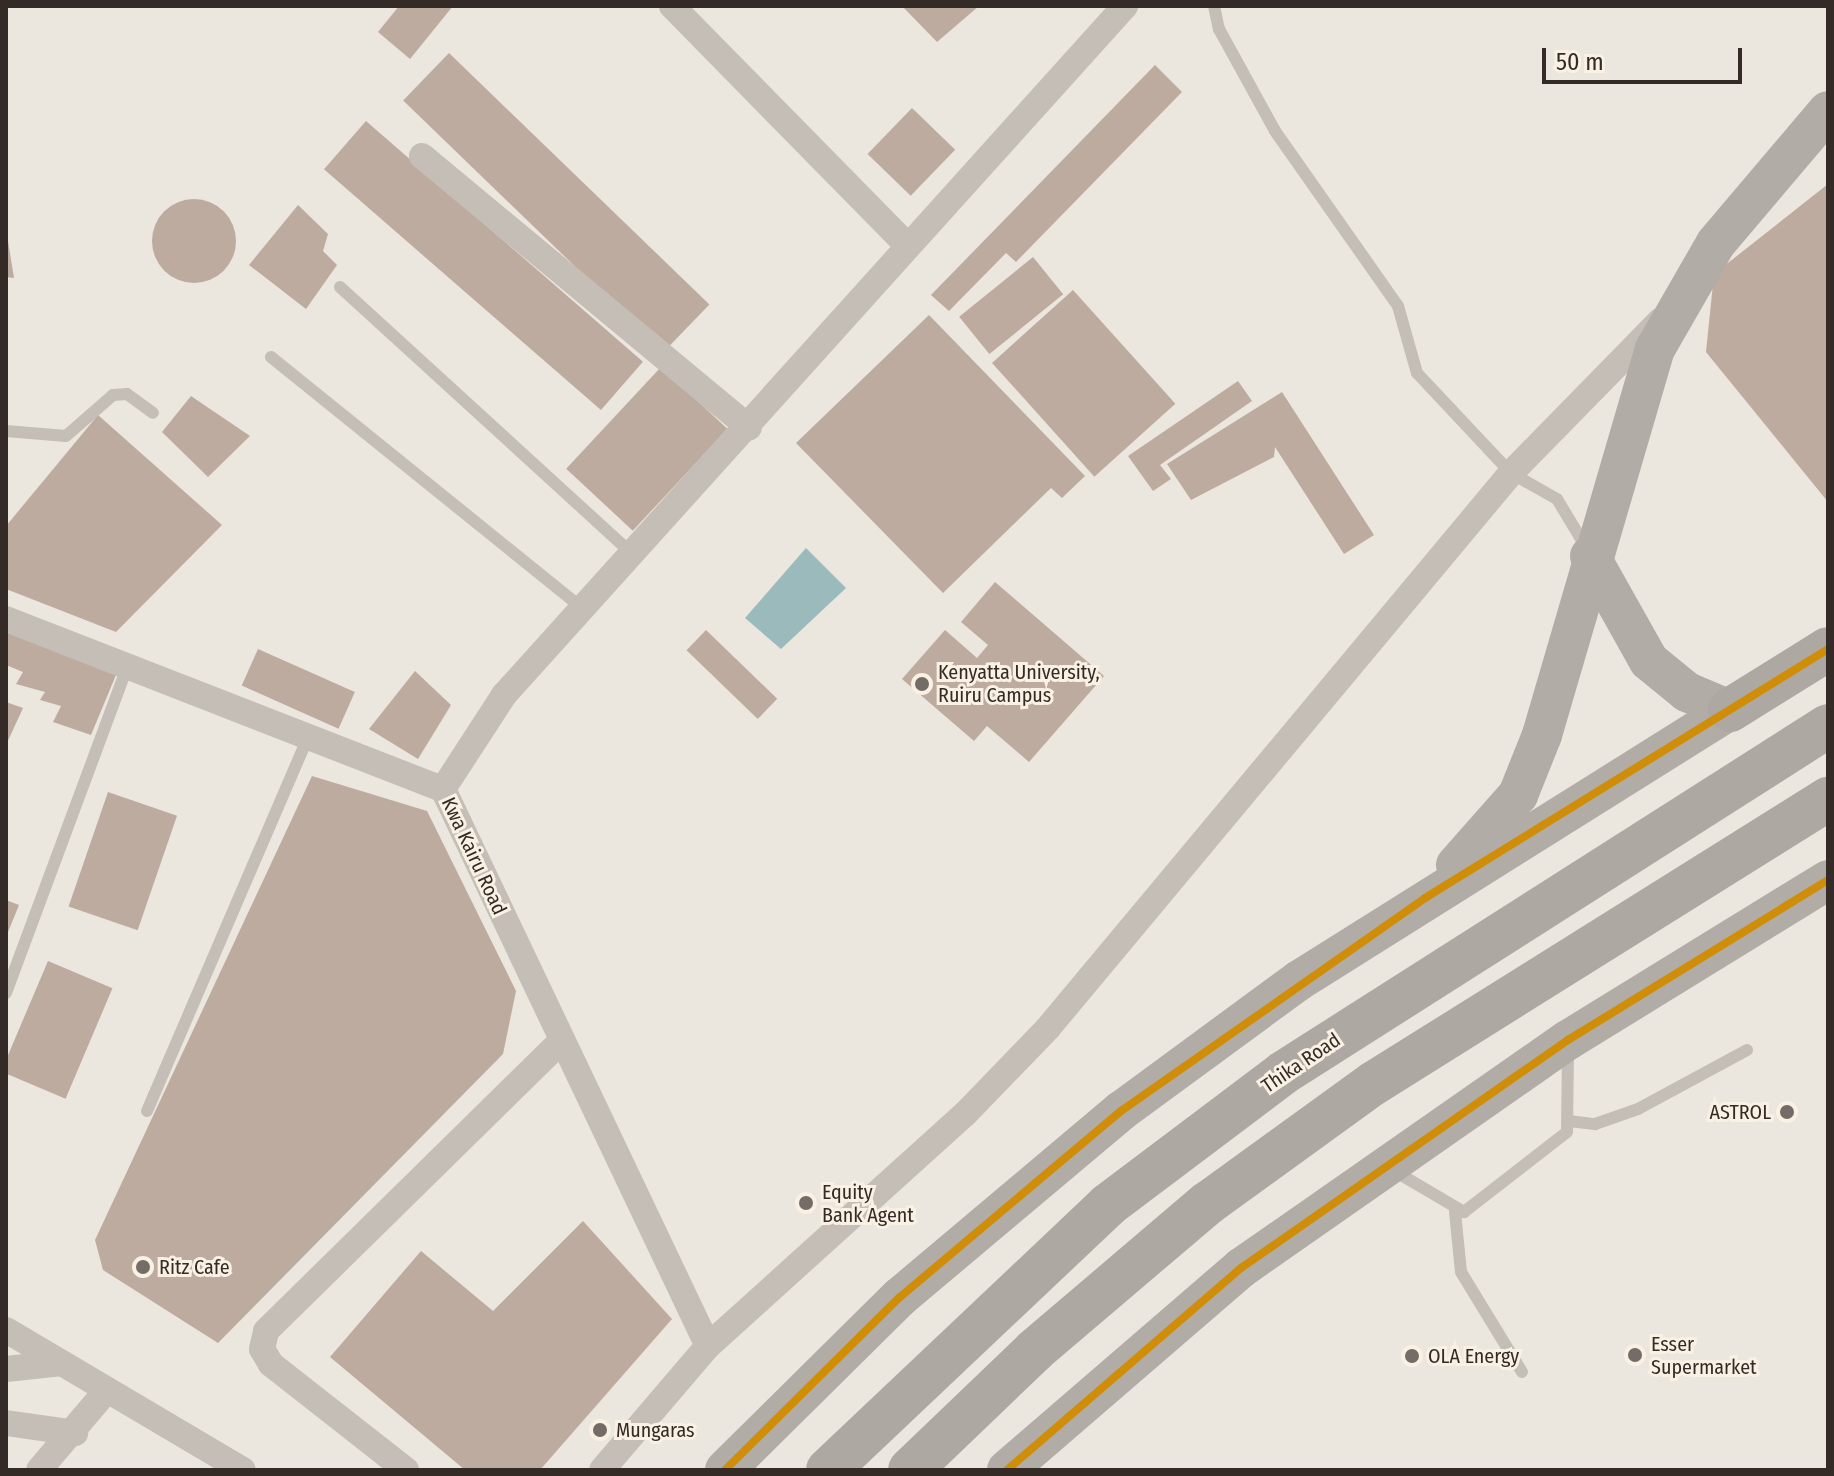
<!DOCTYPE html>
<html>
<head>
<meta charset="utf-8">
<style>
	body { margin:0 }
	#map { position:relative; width:1834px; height:1476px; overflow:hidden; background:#ebe6de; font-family:"Fira Sans Condensed",sans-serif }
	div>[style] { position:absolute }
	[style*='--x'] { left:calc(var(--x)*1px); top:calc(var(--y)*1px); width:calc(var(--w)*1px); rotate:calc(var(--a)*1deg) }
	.water>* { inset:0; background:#9ababc }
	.building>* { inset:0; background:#beaba0; transform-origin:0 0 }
	.round { border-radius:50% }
	.service>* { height:12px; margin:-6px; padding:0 6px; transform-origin:6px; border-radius:6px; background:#c4beb7 }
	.minor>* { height:26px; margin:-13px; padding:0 13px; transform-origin:13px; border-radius:13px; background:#c4beb7 }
	.primary>* { height:40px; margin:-20px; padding:0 20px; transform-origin:20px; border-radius:20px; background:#b2aca7 }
	.trunk>* { height:44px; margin:-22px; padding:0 22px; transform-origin:22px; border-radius:22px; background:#aea8a2 }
	.bus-1>* { height:8px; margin:-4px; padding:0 4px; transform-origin:4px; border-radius:4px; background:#d08d08 }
	.dots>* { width:22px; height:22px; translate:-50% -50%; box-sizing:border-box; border:4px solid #f9f1e4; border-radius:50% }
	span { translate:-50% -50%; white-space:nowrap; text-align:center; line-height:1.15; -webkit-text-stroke:6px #f9f1e4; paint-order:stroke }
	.poi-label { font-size:20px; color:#342b26 }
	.left { translate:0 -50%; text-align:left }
	.right { translate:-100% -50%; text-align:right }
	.street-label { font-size:20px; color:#342b26 }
	.frame { position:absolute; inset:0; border:8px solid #342b26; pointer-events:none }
	.scale { position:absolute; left:1542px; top:48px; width:200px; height:36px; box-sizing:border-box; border:4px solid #342b26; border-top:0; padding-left:10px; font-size:24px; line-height:28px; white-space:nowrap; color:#342b26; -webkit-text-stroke:6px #f9f1e4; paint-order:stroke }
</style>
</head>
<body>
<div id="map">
	<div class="water">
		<i style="clip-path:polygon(806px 548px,846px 588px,781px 649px,745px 618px)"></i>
	</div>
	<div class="building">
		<i style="clip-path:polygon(399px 6px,453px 6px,410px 59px,378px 32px)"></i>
		<i style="clip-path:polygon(902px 6px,979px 6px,937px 42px)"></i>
		<i style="left:449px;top:53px;width:362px;height:66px;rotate:44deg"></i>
		<i style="clip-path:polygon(1155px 65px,1182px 92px,1016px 262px,1006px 253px,949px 311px,931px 295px)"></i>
		<i style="left:912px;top:108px;width:60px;height:64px;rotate:44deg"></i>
		<i style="left:366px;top:121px;width:367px;height:64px;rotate:41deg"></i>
		<i style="clip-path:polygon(1828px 184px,1828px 502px,1706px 352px,1714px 274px)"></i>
		<i class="round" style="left:152px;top:199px;width:84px;height:84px"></i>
		<i style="clip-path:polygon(298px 205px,328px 234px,323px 251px,337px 265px,306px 309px,249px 265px)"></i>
		<i style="clip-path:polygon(6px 241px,8px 241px,14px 278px,6px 277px)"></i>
		<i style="left:1033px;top:257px;width:48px;height:95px;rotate:51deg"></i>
		<i style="left:1073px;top:290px;width:153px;height:109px;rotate:48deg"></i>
		<i style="clip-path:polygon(929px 315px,1085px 476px,1062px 498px,1051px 488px,943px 593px,796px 443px)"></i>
		<i style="left:661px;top:367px;width:91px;height:139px;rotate:43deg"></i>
		<i style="clip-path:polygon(1238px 381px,1252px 401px,1160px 465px,1171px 479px,1153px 491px,1128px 456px)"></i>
		<i style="clip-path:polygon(1282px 392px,1374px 535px,1344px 554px,1275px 447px,1274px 457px,1191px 500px,1167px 464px)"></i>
		<i style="clip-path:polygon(191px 396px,250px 436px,208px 477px,162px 432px)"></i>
		<i style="clip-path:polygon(98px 415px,222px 525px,116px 632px,6px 589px,6px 526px)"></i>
		<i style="clip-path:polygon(995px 582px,1104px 676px,1029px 762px,987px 726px,974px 741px,902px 679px,945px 630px,977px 658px,988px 645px,961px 622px)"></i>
		<i style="clip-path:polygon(6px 624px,116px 675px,91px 735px,53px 722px,61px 706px,40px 700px,45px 692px,16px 684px,23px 672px,6px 665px)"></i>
		<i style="left:706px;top:630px;width:99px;height:28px;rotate:44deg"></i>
		<i style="left:258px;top:649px;width:106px;height:40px;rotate:24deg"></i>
		<i style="clip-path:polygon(415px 671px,451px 705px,418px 759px,369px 729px)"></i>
		<i style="clip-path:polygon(6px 702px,23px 708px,6px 745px)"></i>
		<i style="clip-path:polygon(312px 776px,427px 811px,516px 991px,503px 1054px,218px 1343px,103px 1270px,95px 1240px)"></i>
		<i style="left:108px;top:792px;width:73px;height:121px;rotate:19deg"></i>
		<i style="clip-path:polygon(6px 900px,19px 905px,6px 937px)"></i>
		<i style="left:48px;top:961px;width:70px;height:120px;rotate:23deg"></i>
		<i style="clip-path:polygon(583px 1221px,672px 1319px,540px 1470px,465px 1470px,330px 1357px,421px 1251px,493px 1311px)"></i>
	</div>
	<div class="service">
		<i style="--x:1214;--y:6;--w:24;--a:78"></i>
		<i style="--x:1219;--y:29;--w:116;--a:61.2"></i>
		<i style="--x:1275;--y:131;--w:214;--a:54.9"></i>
		<i style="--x:1398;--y:306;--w:70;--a:74.2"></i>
		<i style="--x:1417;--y:373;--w:137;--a:46.8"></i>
		<i style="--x:1511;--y:473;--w:53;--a:29.5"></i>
		<i style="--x:1557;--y:499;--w:58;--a:59"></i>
		<i style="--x:340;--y:287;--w:397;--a:42.4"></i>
		<i style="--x:271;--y:357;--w:401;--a:38.9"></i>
		<i style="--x:6;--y:431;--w:60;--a:4.8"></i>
		<i style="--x:66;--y:436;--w:62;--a:-41.1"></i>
		<i style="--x:113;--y:395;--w:14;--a:-4"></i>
		<i style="--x:127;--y:394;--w:32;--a:36"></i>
		<i style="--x:6;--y:993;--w:350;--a:-69.6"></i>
		<i style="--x:147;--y:1111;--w:409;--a:-66.7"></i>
		<i style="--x:1569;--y:1121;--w:26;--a:7"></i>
		<i style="--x:1595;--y:1124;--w:46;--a:-19.2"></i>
		<i style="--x:1638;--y:1109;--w:124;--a:-28.4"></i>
		<i style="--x:1391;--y:1169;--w:85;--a:30.5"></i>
		<i style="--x:1464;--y:1212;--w:130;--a:-37.8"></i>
		<i style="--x:1567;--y:1132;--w:81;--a:-89.3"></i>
		<i style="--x:1455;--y:1212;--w:60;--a:84.3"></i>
		<i style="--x:1461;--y:1272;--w:117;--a:58.6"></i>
	</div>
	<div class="minor">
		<i style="--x:672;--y:6;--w:335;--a:45.5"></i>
		<i style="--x:422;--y:156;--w:425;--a:39.7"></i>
		<i style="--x:6;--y:619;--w:469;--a:21.3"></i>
		<i style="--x:443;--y:789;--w:617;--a:64.56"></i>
		<i style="--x:443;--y:789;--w:112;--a:-57"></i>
		<i style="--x:504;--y:695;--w:928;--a:-47.97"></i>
		<i style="--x:6;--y:1330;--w:275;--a:30.6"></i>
		<i style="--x:6;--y:1369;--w:56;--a:-6.1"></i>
		<i style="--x:6;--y:1423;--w:70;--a:8.2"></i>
		<i style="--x:39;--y:1470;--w:105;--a:-49.6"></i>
		<i style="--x:406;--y:1470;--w:172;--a:-141.9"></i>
		<i style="--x:271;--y:1364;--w:17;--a:-121"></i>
		<i style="--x:262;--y:1349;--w:18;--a:-77"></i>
		<i style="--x:266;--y:1331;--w:411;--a:-44.5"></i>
		<i style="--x:602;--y:1470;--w:163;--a:-49.5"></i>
		<i style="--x:708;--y:1346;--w:346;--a:-42.1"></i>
		<i style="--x:965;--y:1114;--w:120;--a:-46"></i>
		<i style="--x:1048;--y:1028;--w:723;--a:-50.16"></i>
		<i style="--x:1511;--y:473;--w:213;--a:-45.6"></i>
	</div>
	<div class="primary">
		<i style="--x:1590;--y:556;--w:120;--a:60.7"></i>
		<i style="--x:1649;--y:661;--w:49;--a:39.2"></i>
		<i style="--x:1687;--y:692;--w:47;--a:22.7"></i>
		<i style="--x:1456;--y:865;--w:94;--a:-48.5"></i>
		<i style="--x:1518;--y:795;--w:65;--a:-68.2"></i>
		<i style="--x:1542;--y:735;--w:402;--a:-73.7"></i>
		<i style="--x:1655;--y:349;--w:122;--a:-60.1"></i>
		<i style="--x:1716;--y:243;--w:173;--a:-49.7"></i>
		<i style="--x:725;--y:1470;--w:246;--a:-44.7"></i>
		<i style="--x:900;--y:1297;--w:289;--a:-40.1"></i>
		<i style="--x:1121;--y:1111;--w:220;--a:-36.3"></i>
		<i style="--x:1298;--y:981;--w:510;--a:-32.1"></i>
		<i style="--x:1007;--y:1470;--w:309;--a:-40.8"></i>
		<i style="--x:1241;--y:1268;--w:399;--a:-34.9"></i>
		<i style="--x:1568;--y:1040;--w:305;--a:-31.6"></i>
	</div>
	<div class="trunk">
		<i style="--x:1730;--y:710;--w:115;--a:-31.9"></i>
		<i style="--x:828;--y:1470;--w:386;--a:-43.4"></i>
		<i style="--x:1108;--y:1205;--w:219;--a:-37"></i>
		<i style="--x:1283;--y:1073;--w:646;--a:-32.48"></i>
		<i style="--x:910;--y:1470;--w:173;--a:-43.8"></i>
		<i style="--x:1035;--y:1350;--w:227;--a:-40.4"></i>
		<i style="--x:1208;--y:1203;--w:205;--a:-35.9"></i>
		<i style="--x:1374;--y:1083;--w:536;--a:-32.03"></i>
	</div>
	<div class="bus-1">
		<i style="--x:725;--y:1470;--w:246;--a:-44.7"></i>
		<i style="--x:900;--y:1297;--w:289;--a:-40.1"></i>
		<i style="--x:1121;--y:1111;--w:371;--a:-35"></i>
		<i style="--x:1425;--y:898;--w:474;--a:-31.7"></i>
		<i style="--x:1007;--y:1470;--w:309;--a:-40.8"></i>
		<i style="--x:1241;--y:1268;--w:399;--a:-34.9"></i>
		<i style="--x:1568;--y:1040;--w:305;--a:-31.6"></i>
	</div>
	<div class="dots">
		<i style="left:922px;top:684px;background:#746c66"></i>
		<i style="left:1787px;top:1112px;background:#746c66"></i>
		<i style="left:806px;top:1203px;background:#746c66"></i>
		<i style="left:143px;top:1267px;background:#746c66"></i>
		<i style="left:1635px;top:1355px;background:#746c66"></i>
		<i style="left:1412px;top:1356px;background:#746c66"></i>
		<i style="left:600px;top:1430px;background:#746c66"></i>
	</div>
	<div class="poi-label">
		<span class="left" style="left:938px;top:684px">Kenyatta University,<br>Ruiru Campus</span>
		<span class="right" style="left:1771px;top:1112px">ASTROL</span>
		<span class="left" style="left:822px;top:1204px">Equity<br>Bank Agent</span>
		<span class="left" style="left:159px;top:1267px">Ritz Cafe</span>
		<span class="left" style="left:1651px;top:1356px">Esser<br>Supermarket</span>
		<span class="left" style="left:1428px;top:1356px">OLA Energy</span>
		<span class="left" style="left:616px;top:1430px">Mungaras</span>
	</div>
	<div class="street-label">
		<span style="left:474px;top:856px;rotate:65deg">Kwa Kairu Road</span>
		<span style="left:1301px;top:1063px;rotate:-34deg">Thika Road</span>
	</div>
	<div class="frame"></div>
	<div class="scale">50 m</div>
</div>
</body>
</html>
